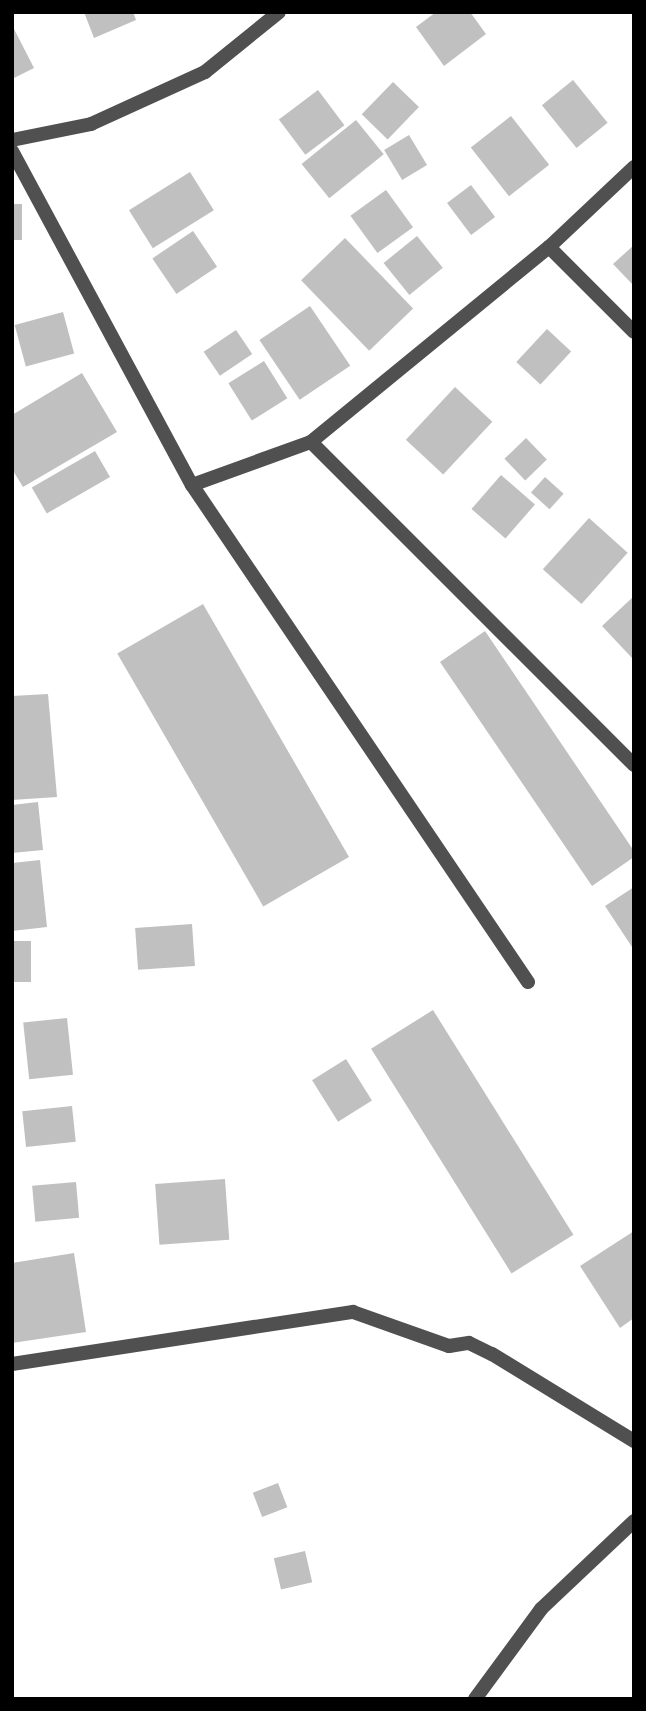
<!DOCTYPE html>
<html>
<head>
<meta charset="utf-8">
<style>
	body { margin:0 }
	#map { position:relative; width:646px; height:1711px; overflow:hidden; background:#fff; font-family:"DejaVu Sans",sans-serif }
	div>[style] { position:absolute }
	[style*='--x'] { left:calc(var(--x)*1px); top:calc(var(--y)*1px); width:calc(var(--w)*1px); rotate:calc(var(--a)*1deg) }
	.building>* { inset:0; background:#c0c0c0; transform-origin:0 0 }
	.service>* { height:14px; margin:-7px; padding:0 7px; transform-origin:7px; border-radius:7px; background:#505050 }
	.minor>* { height:14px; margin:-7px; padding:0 7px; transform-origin:7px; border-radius:7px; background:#505050 }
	span { translate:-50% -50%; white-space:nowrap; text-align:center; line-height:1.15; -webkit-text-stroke:5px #fff; paint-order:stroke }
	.frame { position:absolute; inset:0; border:14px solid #000; pointer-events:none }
</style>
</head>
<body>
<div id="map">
	<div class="building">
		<i style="clip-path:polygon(84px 12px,133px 12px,136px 20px,94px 38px)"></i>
		<i style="clip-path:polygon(436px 12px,470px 12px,486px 34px,444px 66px,416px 27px)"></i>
		<i style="clip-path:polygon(12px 25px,34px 68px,12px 79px)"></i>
		<i style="left:573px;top:80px;width:55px;height:40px;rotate:51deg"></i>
		<i style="left:393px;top:82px;width:36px;height:45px;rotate:44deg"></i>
		<i style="left:318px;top:90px;width:44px;height:49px;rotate:53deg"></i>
		<i style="left:511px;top:116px;width:62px;height:51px;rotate:52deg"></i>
		<i style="left:356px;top:120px;width:44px;height:70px;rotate:51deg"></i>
		<i style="left:409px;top:135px;width:35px;height:29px;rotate:59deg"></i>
		<i style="left:190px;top:172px;width:45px;height:72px;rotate:58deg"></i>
		<i style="left:471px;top:185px;width:40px;height:30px;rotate:53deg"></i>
		<i style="left:386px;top:190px;width:46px;height:44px;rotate:54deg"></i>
		<i style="left:12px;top:204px;width:10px;height:36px"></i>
		<i style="left:193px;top:231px;width:43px;height:49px;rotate:56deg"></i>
		<i style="left:417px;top:236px;width:41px;height:43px;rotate:51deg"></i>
		<i style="left:345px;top:238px;width:98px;height:61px;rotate:46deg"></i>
		<i style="clip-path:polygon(634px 245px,634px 286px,613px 264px)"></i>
		<i style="left:310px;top:306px;width:72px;height:61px;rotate:56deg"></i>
		<i style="left:63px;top:312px;width:43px;height:50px;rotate:75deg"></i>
		<i style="left:547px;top:329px;width:33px;height:45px;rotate:43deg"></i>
		<i style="left:236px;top:330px;width:29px;height:39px;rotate:56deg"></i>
		<i style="left:264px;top:361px;width:44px;height:42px;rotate:58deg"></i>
		<i style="clip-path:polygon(82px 373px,117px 432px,23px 487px,12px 469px,12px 415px)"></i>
		<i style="left:455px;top:387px;width:51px;height:72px;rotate:43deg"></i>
		<i style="left:526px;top:438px;width:30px;height:30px;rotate:46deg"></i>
		<i style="left:95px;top:451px;width:30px;height:73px;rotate:60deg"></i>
		<i style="left:501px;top:475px;width:45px;height:45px;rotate:41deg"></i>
		<i style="left:545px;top:477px;width:25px;height:21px;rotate:42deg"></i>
		<i style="left:589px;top:518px;width:52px;height:69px;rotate:42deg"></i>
		<i style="clip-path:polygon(634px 596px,634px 656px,632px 658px,602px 626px)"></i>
		<i style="left:203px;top:604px;width:292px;height:99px;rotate:60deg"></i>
		<i style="clip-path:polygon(485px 631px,634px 851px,634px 857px,592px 886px,440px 662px)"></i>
		<i style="clip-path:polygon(48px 694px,57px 797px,12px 800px,12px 696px)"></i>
		<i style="clip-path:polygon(38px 802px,43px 850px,12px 853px,12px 805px)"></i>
		<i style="clip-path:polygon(40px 860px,47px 927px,12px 931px,12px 863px)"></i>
		<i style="clip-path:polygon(634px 887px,634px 950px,605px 906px)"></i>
		<i style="left:192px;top:924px;width:42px;height:57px;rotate:86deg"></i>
		<i style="left:31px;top:941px;width:41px;height:19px;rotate:90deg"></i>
		<i style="left:433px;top:1010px;width:265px;height:73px;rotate:58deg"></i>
		<i style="left:67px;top:1018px;width:57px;height:44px;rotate:84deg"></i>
		<i style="left:346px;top:1059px;width:49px;height:40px;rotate:58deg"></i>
		<i style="left:72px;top:1106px;width:36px;height:50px;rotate:84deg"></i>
		<i style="left:225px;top:1179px;width:61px;height:70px;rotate:86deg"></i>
		<i style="left:76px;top:1182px;width:36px;height:44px;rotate:85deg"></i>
		<i style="clip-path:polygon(634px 1231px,634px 1318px,620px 1328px,580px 1266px)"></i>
		<i style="clip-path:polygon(74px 1253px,86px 1332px,12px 1343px,12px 1263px)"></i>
		<i style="left:278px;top:1483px;width:26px;height:27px;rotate:69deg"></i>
		<i style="left:305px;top:1551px;width:32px;height:32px;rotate:77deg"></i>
	</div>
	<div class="service">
		<i style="--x:12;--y:151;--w:379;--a:61.7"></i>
		<i style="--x:192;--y:485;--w:600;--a:55.94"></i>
	</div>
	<div class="minor">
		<i style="--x:12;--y:140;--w:81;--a:-11.4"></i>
		<i style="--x:91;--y:124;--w:125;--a:-24.5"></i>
		<i style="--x:205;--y:72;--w:95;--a:-39"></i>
		<i style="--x:634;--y:167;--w:117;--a:136.7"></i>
		<i style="--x:549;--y:247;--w:308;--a:140.7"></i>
		<i style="--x:311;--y:442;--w:457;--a:45"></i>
		<i style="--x:549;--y:247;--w:120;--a:45"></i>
		<i style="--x:192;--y:485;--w:127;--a:-19.9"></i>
		<i style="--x:12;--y:1364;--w:345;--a:-8.7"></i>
		<i style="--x:353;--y:1312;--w:102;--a:19.5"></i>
		<i style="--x:449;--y:1346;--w:20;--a:-9"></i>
		<i style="--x:469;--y:1343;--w:25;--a:26"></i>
		<i style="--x:492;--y:1354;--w:167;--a:31.5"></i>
		<i style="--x:475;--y:1699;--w:112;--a:-53.7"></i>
		<i style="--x:541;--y:1609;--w:128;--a:-43.4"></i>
	</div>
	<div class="frame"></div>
</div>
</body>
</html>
